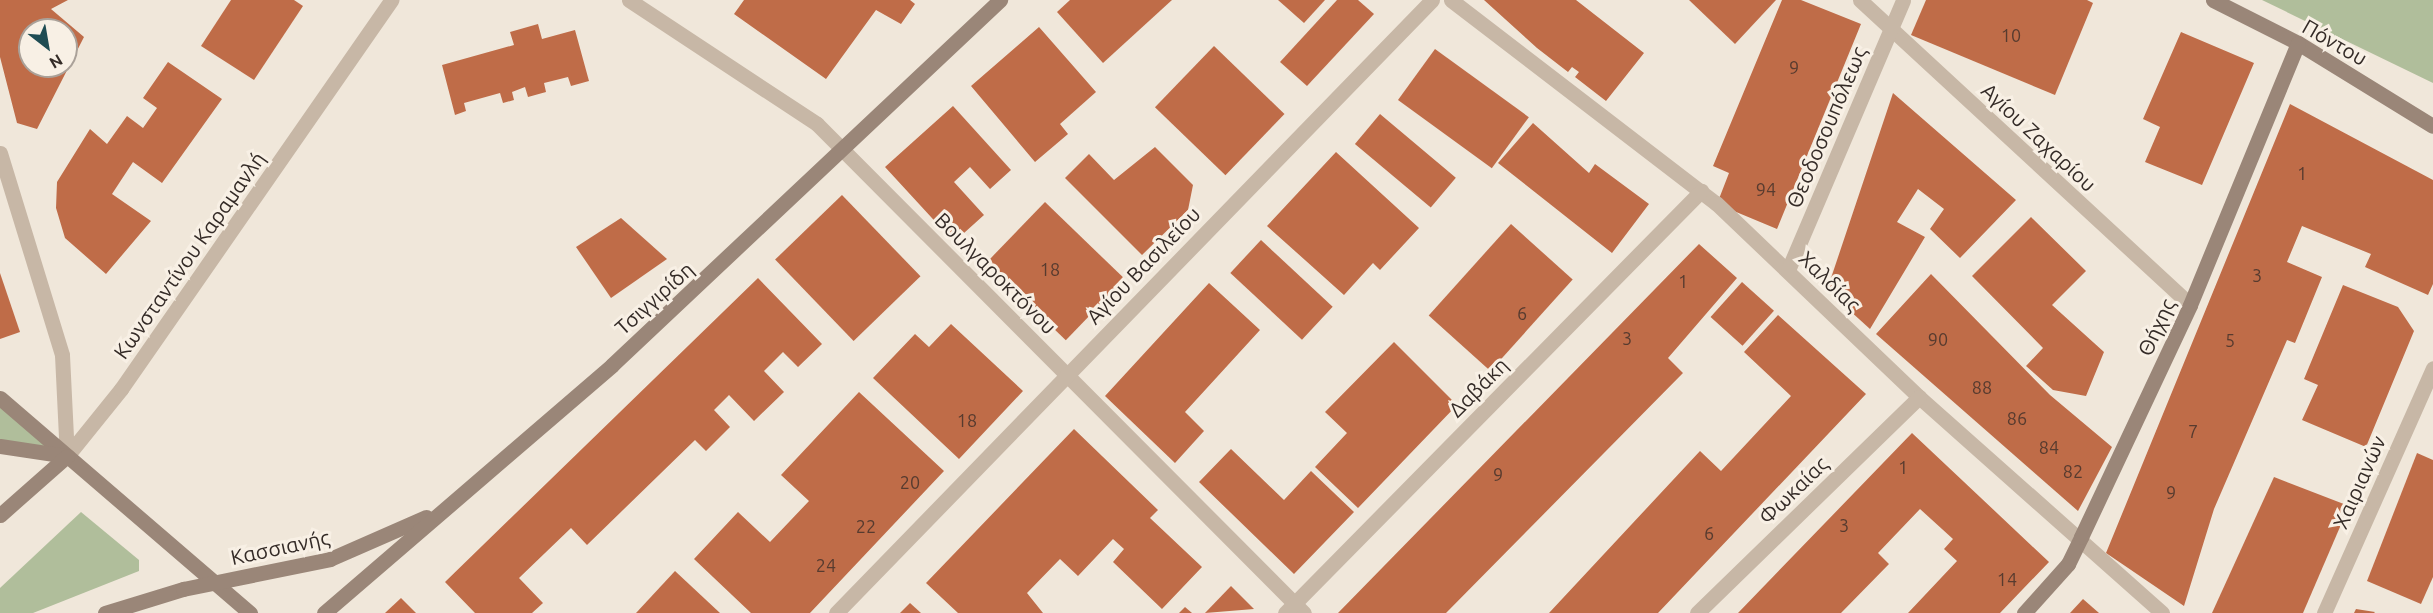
<!DOCTYPE html>
<html>
<head>
<meta charset="utf-8">
<style>
	body { margin:0 }
	#map { position:relative; width:2433px; height:613px; overflow:hidden; background:#f0e7da; font-family:Ubuntu,sans-serif }
	div>[style] { position:absolute }
	[style*='--x'] { left:calc(var(--x)*1px); top:calc(var(--y)*1px); width:calc(var(--w)*1px); rotate:calc(var(--a)*1deg) }
	.green>* { inset:0; background:#b0be9b }
	.building>* { inset:0; background:#bf6c48; transform-origin:0 0 }
	.street>* { height:15px; margin:-7.5px; padding:0 7.5px; transform-origin:7.5px; border-radius:7.5px; background:#c7b7a6 }
	.secondary>* { height:15px; margin:-7.5px; padding:0 7.5px; transform-origin:7.5px; border-radius:7.5px; background:#9a8678 }
	span { translate:-50% -50%; white-space:nowrap; text-align:center; line-height:1.15; -webkit-text-stroke:6px #f8f0e5; paint-order:stroke }
	.number-label { font-size:18px; color:#573b2f }
	.number-label span { -webkit-text-stroke-width:0 }
	.street-label { font-size:21px; color:#342b27 }
	.north { position:absolute; left:18px; top:18px; width:60px; height:60px; box-sizing:border-box; background:#f8f0e5; border:2px solid #aaa199; border-radius:50%; rotate:149deg; font-size:16px; font-weight:700; line-height:24px; text-align:center; color:#342b27 }
	.north::after { content:''; display:block; margin:auto; width:21px; height:27px; background:#1f4c53; clip-path:polygon(50% 0,100% 100%,50% 72%,0 100%) }
</style>
</head>
<body>
<div id="map">
	<div class="green">
		<i style="clip-path:polygon(2262px 0,2433px 0,2433px 83px)"></i>
		<i style="clip-path:polygon(0 399px,65px 455px,0 444px)"></i>
		<i style="clip-path:polygon(81px 512px,139px 560px,139px 571px,33px 613px,0 613px,0 588px)"></i>
	</div>
	<div class="building">
		<i style="clip-path:polygon(evenodd,0 0,68px 0,51px 9px,84px 37px,37px 129px,17px 123px,0 57px,0 0,30px 30px,66px 30px,66px 66px,30px 66px,30px 30px)"></i>
		<i style="clip-path:polygon(231px 0,294px 0,303px 6px,254px 80px,201px 46px)"></i>
		<i style="clip-path:polygon(744px 0,910px 0,915px 4px,901px 24px,876px 10px,826px 79px,734px 14px)"></i>
		<i style="clip-path:polygon(1070px 0,1172px 0,1103px 63px,1057px 12px)"></i>
		<i style="clip-path:polygon(1278px 0,1325px 0,1304px 23px)"></i>
		<i style="clip-path:polygon(1337px 0,1358px 0,1374px 14px,1307px 86px,1280px 62px)"></i>
		<i style="clip-path:polygon(1484px 0,1576px 0,1644px 53px,1606px 101px,1575px 77px,1579px 72px,1572px 67px,1568px 72px,1537px 48px)"></i>
		<i style="clip-path:polygon(1689px 0,1776px 0,1735px 44px)"></i>
		<i style="clip-path:polygon(1782px 0,1801px 0,1861px 24px,1777px 229px,1717px 204px,1729px 173px,1713px 166px)"></i>
		<i style="clip-path:polygon(1926px 0,2087px 0,2093px 3px,2055px 95px,1911px 35px)"></i>
		<i style="clip-path:polygon(538px 24px,542px 39px,575px 30px,589px 81px,571px 86px,568px 77px,544px 83px,546px 92px,528px 97px,525px 87px,512px 92px,514px 100px,503px 103px,500px 93px,464px 103px,466px 111px,455px 115px,442px 65px,514px 45px,510px 32px)"></i>
		<i style="clip-path:polygon(1039px 27px,1096px 92px,1060px 124px,1068px 134px,1035px 162px,971px 86px)"></i>
		<i style="clip-path:polygon(2181px 32px,2254px 63px,2202px 185px,2145px 162px,2160px 127px,2143px 119px)"></i>
		<i style="left:1214px;top:46px;width:98px;height:85px;rotate:44deg"></i>
		<i style="left:1435px;top:49px;width:116px;height:63px;rotate:36deg"></i>
		<i style="clip-path:polygon(168px 62px,222px 99px,162px 183px,133px 162px,112px 194px,151px 221px,106px 274px,65px 238px,56px 208px,57px 182px,90px 129px,107px 144px,127px 116px,143px 128px,157px 108px,143px 98px)"></i>
		<i style="clip-path:polygon(1893px 93px,2016px 200px,1960px 258px,1930px 229px,1944px 209px,1918px 189px,1897px 222px,1925px 237px,1870px 329px,1827px 290px)"></i>
		<i style="clip-path:polygon(2290px 104px,2433px 180px,2433px 284px,2428px 295px,2365px 267px,2371px 254px,2302px 226px,2287px 262px,2322px 277px,2295px 343px,2287px 340px,2214px 509px,2184px 606px,2106px 553px)"></i>
		<i style="clip-path:polygon(953px 106px,1011px 170px,990px 189px,970px 167px,954px 182px,984px 215px,954px 242px,885px 167px)"></i>
		<i style="left:1380px;top:114px;width:99px;height:39px;rotate:40deg"></i>
		<i style="clip-path:polygon(1533px 123px,1589px 173px,1595px 164px,1649px 204px,1612px 253px,1498px 163px)"></i>
		<i style="clip-path:polygon(1155px 147px,1193px 185px,1188px 210px,1142px 255px,1065px 178px,1089px 154px,1114px 180px)"></i>
		<i style="clip-path:polygon(1336px 152px,1419px 228px,1380px 270px,1373px 263px,1344px 295px,1267px 226px)"></i>
		<i style="left:842px;top:195px;width:113px;height:93px;rotate:46deg"></i>
		<i style="left:1045px;top:202px;width:111px;height:85px;rotate:44deg"></i>
		<i style="clip-path:polygon(2031px 217px,2086px 271px,2052px 305px,2104px 352px,2086px 396px,2053px 390px,2026px 366px,2043px 348px,1972px 276px)"></i>
		<i style="clip-path:polygon(621px 218px,667px 259px,611px 298px,576px 247px)"></i>
		<i style="left:1511px;top:224px;width:83px;height:123px;rotate:42deg"></i>
		<i style="left:1261px;top:240px;width:98px;height:45px;rotate:43deg"></i>
		<i style="clip-path:polygon(1699px 244px,1737px 278px,1668px 358px,1683px 373px,1446px 613px,1338px 613px)"></i>
		<i style="clip-path:polygon(0 273px,20px 332px,0 339px)"></i>
		<i style="clip-path:polygon(1931px 274px,2050px 395px,2112px 447px,2078px 511px,1876px 334px)"></i>
		<i style="clip-path:polygon(758px 278px,822px 344px,798px 367px,783px 352px,764px 371px,784px 392px,754px 421px,729px 395px,714px 410px,730px 427px,706px 451px,695px 440px,587px 545px,571px 528px,519px 578px,543px 603px,532px 613px,475px 613px,445px 582px)"></i>
		<i style="left:1742px;top:282px;width:43px;height:47px;rotate:42deg"></i>
		<i style="clip-path:polygon(1209px 283px,1260px 330px,1185px 412px,1204px 431px,1175px 463px,1105px 396px)"></i>
		<i style="clip-path:polygon(2343px 285px,2398px 307px,2414px 331px,2366px 447px,2302px 420px,2318px 385px,2304px 379px)"></i>
		<i style="clip-path:polygon(1778px 315px,1866px 394px,1658px 613px,1549px 613px,1700px 451px,1721px 471px,1791px 396px,1744px 352px)"></i>
		<i style="clip-path:polygon(951px 324px,1023px 391px,959px 459px,873px 378px,915px 334px,929px 347px)"></i>
		<i style="clip-path:polygon(1394px 342px,1457px 405px,1358px 508px,1315px 467px,1347px 433px,1325px 412px)"></i>
		<i style="clip-path:polygon(859px 392px,944px 471px,810px 613px,751px 613px,694px 559px,738px 512px,770px 542px,809px 501px,781px 475px)"></i>
		<i style="clip-path:polygon(1074px 429px,1158px 510px,1150px 518px,1202px 567px,1162px 609px,1113px 562px,1124px 549px,1113px 539px,1078px 576px,1060px 559px,1027px 593px,1043px 613px,958px 613px,926px 583px)"></i>
		<i style="clip-path:polygon(1912px 433px,2049px 562px,2000px 613px,1908px 613px,1957px 561px,1944px 549px,1953px 539px,1920px 509px,1878px 553px,1889px 564px,1841px 613px,1738px 613px)"></i>
		<i style="clip-path:polygon(1231px 449px,1284px 500px,1311px 471px,1354px 512px,1294px 574px,1199px 482px)"></i>
		<i style="clip-path:polygon(2417px 453px,2433px 460px,2433px 577px,2421px 604px,2367px 581px)"></i>
		<i style="clip-path:polygon(2274px 477px,2349px 506px,2303px 613px,2212px 613px)"></i>
		<i style="clip-path:polygon(675px 571px,720px 613px,636px 613px)"></i>
		<i style="clip-path:polygon(1231px 586px,1254px 609px,1205px 613px)"></i>
		<i style="clip-path:polygon(401px 598px,416px 613px,385px 613px)"></i>
		<i style="clip-path:polygon(2083px 599px,2099px 613px,2070px 613px)"></i>
		<i style="clip-path:polygon(910px 603px,921px 613px,900px 613px)"></i>
		<i style="clip-path:polygon(1185px 607px,1192px 613px,1179px 613px)"></i>
		<i style="clip-path:polygon(2356px 609px,2375px 612px,2374px 613px,2354px 613px)"></i>
	</div>
	<div class="street">
		<i style="--x:629;--y:0;--w:225;--a:33.4"></i>
		<i style="--x:817;--y:124;--w:690;--a:45.12"></i>
		<i style="--x:1451;--y:0;--w:334;--a:37.5"></i>
		<i style="--x:1716;--y:203;--w:281;--a:43.7"></i>
		<i style="--x:1919;--y:397;--w:325;--a:41.6"></i>
		<i style="--x:1860;--y:0;--w:449;--a:42.7"></i>
		<i style="--x:0;--y:153;--w:211;--a:72.9"></i>
		<i style="--x:62;--y:355;--w:101;--a:87.2"></i>
		<i style="--x:1788;--y:270;--w:293;--a:-66.9"></i>
		<i style="--x:67;--y:456;--w:86;--a:-51.1"></i>
		<i style="--x:121;--y:389;--w:474;--a:-55.2"></i>
		<i style="--x:836;--y:613;--w:855;--a:-45.81"></i>
		<i style="--x:1285;--y:613;--w:593;--a:-45.41"></i>
		<i style="--x:1697;--y:613;--w:310;--a:-44.2"></i>
		<i style="--x:2324;--y:613;--w:268;--a:-66"></i>
	</div>
	<div class="secondary">
		<i style="--x:2213;--y:0;--w:95;--a:26.8"></i>
		<i style="--x:2298;--y:43;--w:158;--a:31.6"></i>
		<i style="--x:0;--y:398;--w:330;--a:40.7"></i>
		<i style="--x:0;--y:446;--w:68;--a:8.5"></i>
		<i style="--x:0;--y:515;--w:89;--a:-41.4"></i>
		<i style="--x:105;--y:613;--w:82;--a:-17.1"></i>
		<i style="--x:183;--y:589;--w:150;--a:-11.5"></i>
		<i style="--x:330;--y:559;--w:105;--a:-23.6"></i>
		<i style="--x:324;--y:613;--w:380;--a:-40.7"></i>
		<i style="--x:612;--y:365;--w:533;--a:-43.25"></i>
		<i style="--x:2024;--y:613;--w:66;--a:-48.1"></i>
		<i style="--x:2068;--y:564;--w:30;--a:-64"></i>
		<i style="--x:2081;--y:537;--w:256;--a:-64.8"></i>
		<i style="--x:2190;--y:305;--w:283;--a:-67.6"></i>
	</div>
	<div class="number-label">
		<span style="left:2011px;top:35px">10</span>
		<span style="left:1794px;top:67px">9</span>
		<span style="left:2302px;top:173px">1</span>
		<span style="left:1766px;top:189px">94</span>
		<span style="left:1050px;top:269px">18</span>
		<span style="left:2257px;top:275px">3</span>
		<span style="left:1683px;top:281px">1</span>
		<span style="left:1522px;top:313px">6</span>
		<span style="left:1627px;top:338px">3</span>
		<span style="left:1938px;top:339px">90</span>
		<span style="left:2230px;top:340px">5</span>
		<span style="left:1982px;top:387px">88</span>
		<span style="left:2017px;top:418px">86</span>
		<span style="left:967px;top:420px">18</span>
		<span style="left:2193px;top:431px">7</span>
		<span style="left:2049px;top:447px">84</span>
		<span style="left:1903px;top:467px">1</span>
		<span style="left:2073px;top:471px">82</span>
		<span style="left:1498px;top:474px">9</span>
		<span style="left:910px;top:482px">20</span>
		<span style="left:2171px;top:492px">9</span>
		<span style="left:1844px;top:525px">3</span>
		<span style="left:866px;top:526px">22</span>
		<span style="left:1709px;top:533px">6</span>
		<span style="left:826px;top:565px">24</span>
		<span style="left:2007px;top:579px">14</span>
	</div>
	<div class="street-label">
		<span style="left:2335px;top:42px;rotate:30deg">Πόντου</span>
		<span style="left:1826px;top:127px;rotate:-67deg">Θεοδοσουπόλεως</span>
		<span style="left:2039px;top:137px;rotate:43deg">Αγίου Ζαχαρίου</span>
		<span style="left:189px;top:255px;rotate:-55deg">Κωνσταντίνου Καραμανλή</span>
		<span style="left:1143px;top:265px;rotate:-46deg">Αγίου Βασιλείου</span>
		<span style="left:996px;top:273px;rotate:45deg">Βουλγαροκτόνου</span>
		<span style="left:1830px;top:281px;rotate:44deg">Χαλδίας</span>
		<span style="left:654px;top:298px;rotate:-42deg">Τσιγγιρίδη</span>
		<span style="left:2156px;top:327px;rotate:-65deg">Θήχης</span>
		<span style="left:1478px;top:387px;rotate:-45deg">Δαβάκη</span>
		<span style="left:2359px;top:482px;rotate:-66deg">Χαιριανών</span>
		<span style="left:1793px;top:490px;rotate:-44deg">Φωκαίας</span>
		<span style="left:280px;top:547px;rotate:-12deg">Κασσιανής</span>
	</div>
	<div class="north">N</div>
</div>
</body>
</html>
